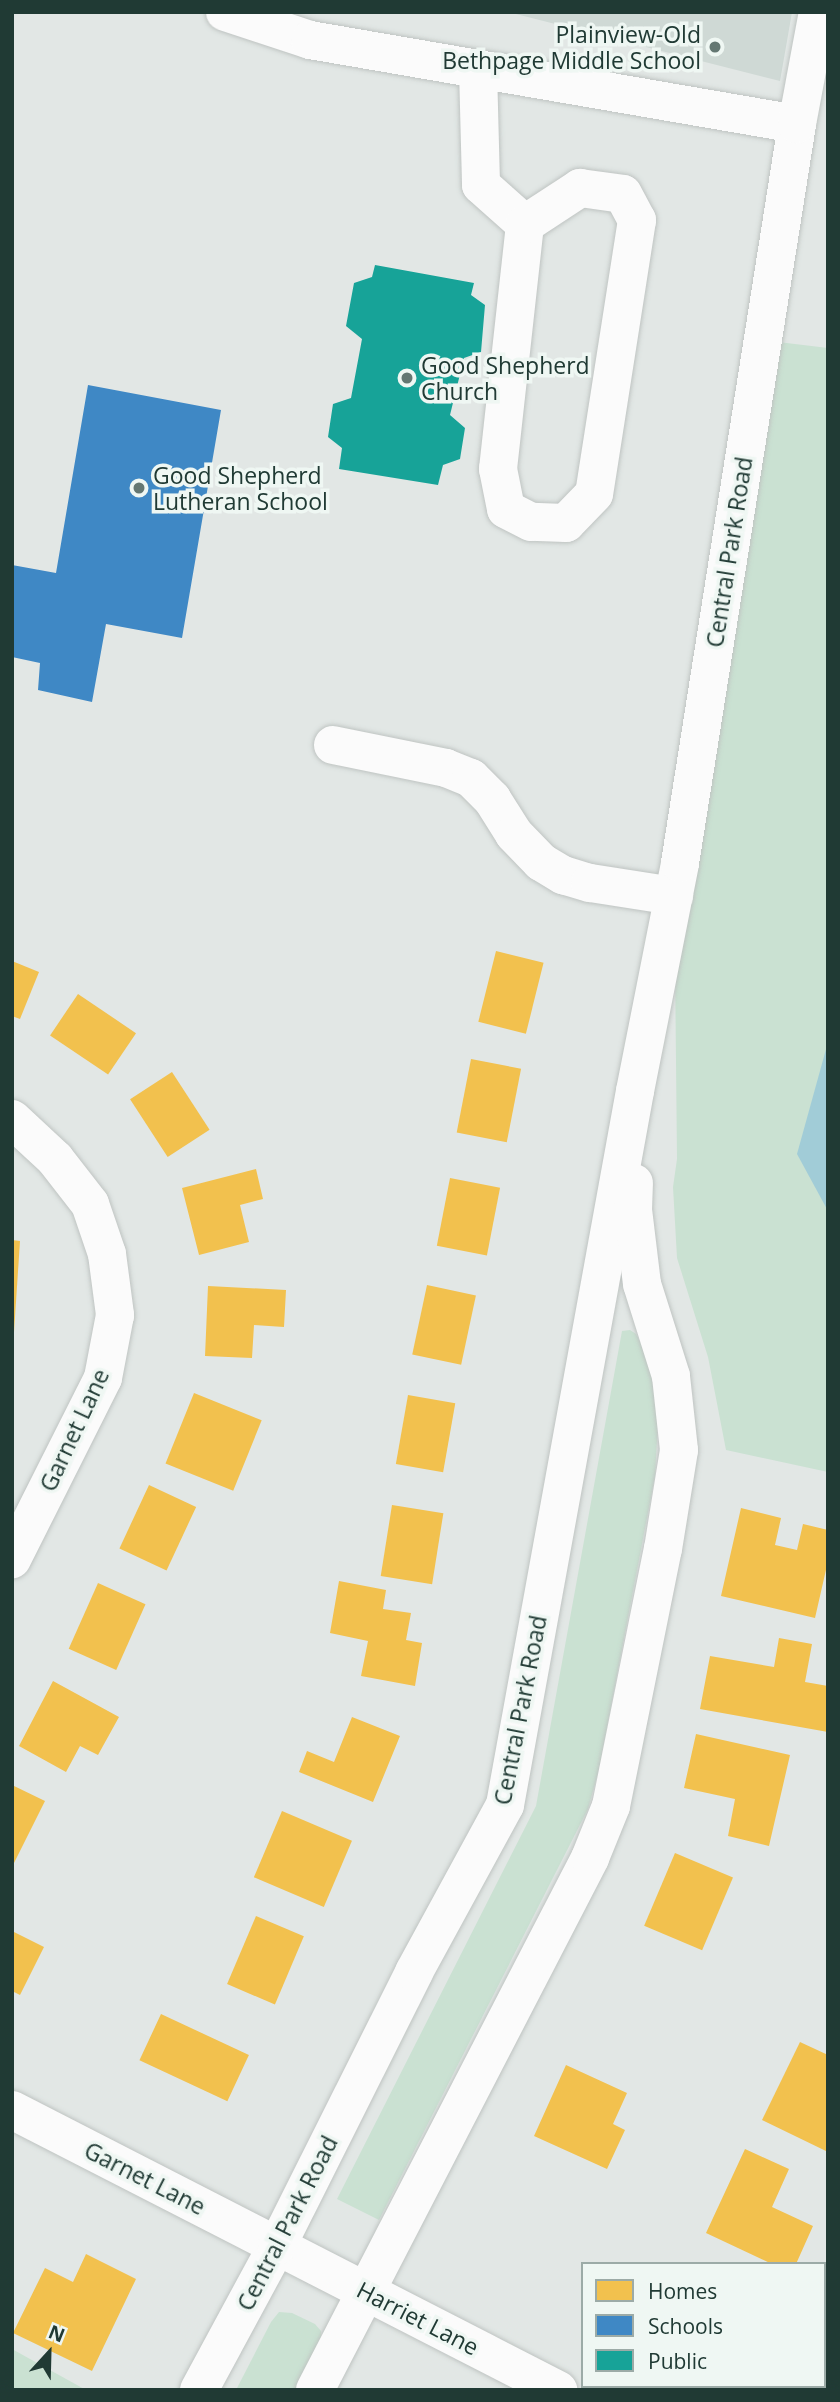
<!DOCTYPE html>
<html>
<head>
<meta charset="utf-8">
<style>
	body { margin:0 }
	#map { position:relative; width:840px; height:2402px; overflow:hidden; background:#e2e7e5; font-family:"Open Sans",sans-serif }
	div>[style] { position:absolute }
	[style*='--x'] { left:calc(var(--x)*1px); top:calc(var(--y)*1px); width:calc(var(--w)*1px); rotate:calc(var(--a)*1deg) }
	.built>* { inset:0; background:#cfd9d5 }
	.green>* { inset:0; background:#cae1d2 }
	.water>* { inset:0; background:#a1ccd7 }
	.homes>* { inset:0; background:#f2c14e; transform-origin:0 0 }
	.schools>* { inset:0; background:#3f88c5 }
	.public>* { inset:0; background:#17a398 }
	.roads { filter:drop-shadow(0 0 2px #bfc4c2) drop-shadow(0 0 2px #bfc4c2) }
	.minor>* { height:38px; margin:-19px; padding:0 19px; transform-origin:19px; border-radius:19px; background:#fbfbfb }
	.dots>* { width:19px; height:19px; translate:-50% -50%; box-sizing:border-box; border:4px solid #eff7f3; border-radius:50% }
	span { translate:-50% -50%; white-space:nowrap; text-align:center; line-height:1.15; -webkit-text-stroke:7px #eff7f3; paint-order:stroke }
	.poi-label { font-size:23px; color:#203a34 }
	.right { translate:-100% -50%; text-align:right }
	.left { translate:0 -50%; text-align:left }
	.street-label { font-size:23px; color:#203a34 }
	.frame { position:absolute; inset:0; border:14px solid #203a34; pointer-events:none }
	.legend { position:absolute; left:581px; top:2262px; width:245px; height:126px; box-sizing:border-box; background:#eff7f3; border:2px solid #9caba7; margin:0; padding:9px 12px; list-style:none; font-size:21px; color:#203a34 }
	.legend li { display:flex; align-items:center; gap:14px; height:35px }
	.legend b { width:35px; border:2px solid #9caba7 }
	.north { position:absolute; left:14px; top:2318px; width:70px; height:70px; -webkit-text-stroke:5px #eff7f3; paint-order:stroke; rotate:22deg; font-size:19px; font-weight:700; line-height:28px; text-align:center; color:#203a34 }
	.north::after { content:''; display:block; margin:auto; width:24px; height:32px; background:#203a34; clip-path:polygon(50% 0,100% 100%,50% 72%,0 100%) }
</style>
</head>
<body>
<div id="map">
	<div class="built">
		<i style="clip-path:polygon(508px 12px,792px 12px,780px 81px)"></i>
	</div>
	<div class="green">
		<i style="clip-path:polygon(770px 341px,828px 348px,828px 1472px,726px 1450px,708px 1357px,677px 1258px,673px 1187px,677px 1159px,675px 963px)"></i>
		<i style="clip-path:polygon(630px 1330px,636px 1334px,649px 1359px,659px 1404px,655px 1476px,599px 1769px,588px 1809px,379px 2220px,337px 2199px,536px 1806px,622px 1331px)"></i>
		<i style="clip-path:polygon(279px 2312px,292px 2313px,315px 2324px,321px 2331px,321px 2344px,297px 2390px,236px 2390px,271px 2322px)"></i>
		<i style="clip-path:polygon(12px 2349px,86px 2390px,12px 2390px)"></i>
	</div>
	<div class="water">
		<i style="clip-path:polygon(828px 1042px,828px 1211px,797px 1154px)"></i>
	</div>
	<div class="homes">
		<i style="left:496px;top:951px;width:49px;height:73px;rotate:14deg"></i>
		<i style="clip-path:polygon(12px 961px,39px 972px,20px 1019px,12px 1016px)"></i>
		<i style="left:78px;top:994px;width:70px;height:50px;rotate:34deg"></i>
		<i style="left:471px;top:1059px;width:51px;height:75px;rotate:11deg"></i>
		<i style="left:172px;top:1072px;width:69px;height:50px;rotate:57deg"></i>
		<i style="clip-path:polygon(256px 1169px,263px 1199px,240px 1205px,249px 1242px,199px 1255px,182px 1188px)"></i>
		<i style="left:450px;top:1178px;width:51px;height:69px;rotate:11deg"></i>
		<i style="clip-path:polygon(12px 1240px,20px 1241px,14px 1332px,12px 1332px)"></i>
		<i style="left:427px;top:1285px;width:50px;height:71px;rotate:12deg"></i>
		<i style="clip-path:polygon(208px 1286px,286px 1290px,284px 1327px,254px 1325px,252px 1358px,205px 1356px)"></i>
		<i style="left:194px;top:1393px;width:73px;height:76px;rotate:22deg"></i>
		<i style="left:408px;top:1395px;width:48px;height:70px;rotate:10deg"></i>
		<i style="left:149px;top:1485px;width:52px;height:70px;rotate:25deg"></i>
		<i style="left:392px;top:1505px;width:52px;height:72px;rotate:9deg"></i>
		<i style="clip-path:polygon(741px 1508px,781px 1518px,775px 1545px,797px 1550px,803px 1524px,828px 1530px,828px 1561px,815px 1618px,721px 1596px)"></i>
		<i style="clip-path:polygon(339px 1581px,386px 1590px,383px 1609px,411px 1613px,406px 1640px,422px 1643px,415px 1686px,361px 1676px,368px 1641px,330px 1633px)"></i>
		<i style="left:98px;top:1583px;width:52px;height:72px;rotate:24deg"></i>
		<i style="clip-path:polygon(779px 1638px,812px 1644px,805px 1682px,828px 1686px,828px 1732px,700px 1709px,710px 1656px,774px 1667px)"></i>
		<i style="clip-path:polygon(53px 1681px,119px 1717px,98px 1755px,80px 1746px,66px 1772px,19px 1746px)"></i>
		<i style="clip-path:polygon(352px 1717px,400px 1736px,373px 1802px,299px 1772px,307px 1751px,334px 1762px)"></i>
		<i style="clip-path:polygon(696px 1734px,790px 1755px,769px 1846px,728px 1836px,735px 1799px,684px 1788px)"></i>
		<i style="clip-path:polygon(12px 1785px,45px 1801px,12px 1867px)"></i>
		<i style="left:282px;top:1811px;width:76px;height:72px;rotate:23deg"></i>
		<i style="left:675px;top:1853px;width:63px;height:79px;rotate:23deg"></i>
		<i style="left:256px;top:1916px;width:52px;height:74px;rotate:23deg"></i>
		<i style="clip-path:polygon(12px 1931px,44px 1947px,20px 1995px,12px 1991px)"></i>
		<i style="left:161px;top:2014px;width:97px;height:51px;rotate:25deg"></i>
		<i style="clip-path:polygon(800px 2042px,828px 2055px,828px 2152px,762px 2120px)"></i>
		<i style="clip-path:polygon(566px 2065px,627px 2093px,613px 2124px,625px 2130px,607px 2169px,534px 2136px)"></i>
		<i style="clip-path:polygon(745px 2149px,789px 2169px,772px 2207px,813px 2226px,796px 2264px,772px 2264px,706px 2233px)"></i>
		<i style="clip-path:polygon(86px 2254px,136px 2279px,92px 2371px,13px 2333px,45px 2268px,73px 2282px)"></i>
	</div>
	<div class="schools">
		<i style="clip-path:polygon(88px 385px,221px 410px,182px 638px,106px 624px,92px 702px,38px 690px,40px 663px,12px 657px,12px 565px,56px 573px)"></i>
	</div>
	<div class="public">
		<i style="clip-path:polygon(375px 265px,474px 283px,471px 295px,485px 305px,481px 352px,464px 358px,450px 415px,465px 428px,460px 459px,443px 465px,438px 485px,339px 469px,342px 448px,328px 437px,333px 404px,351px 398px,362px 339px,346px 326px,354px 283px,372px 277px)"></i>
	</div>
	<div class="roads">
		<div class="minor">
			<i style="--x:225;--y:12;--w:89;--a:18.2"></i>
			<i style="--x:310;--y:40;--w:494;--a:9.8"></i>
			<i style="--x:478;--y:69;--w:116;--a:88.5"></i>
			<i style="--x:481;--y:185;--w:59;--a:41.6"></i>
			<i style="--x:580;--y:188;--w:43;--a:7.9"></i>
			<i style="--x:623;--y:194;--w:30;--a:62"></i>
			<i style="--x:637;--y:220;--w:277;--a:98.9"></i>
			<i style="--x:594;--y:494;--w:40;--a:134"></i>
			<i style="--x:566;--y:523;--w:35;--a:-178"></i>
			<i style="--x:531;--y:522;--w:28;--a:-153"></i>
			<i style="--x:506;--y:509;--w:41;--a:-101.3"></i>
			<i style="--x:498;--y:469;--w:246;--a:-83.7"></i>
			<i style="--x:525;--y:224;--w:66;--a:-33.2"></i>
			<i style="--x:333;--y:745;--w:115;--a:11.5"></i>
			<i style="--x:446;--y:768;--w:27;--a:22"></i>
			<i style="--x:471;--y:778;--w:30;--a:45"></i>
			<i style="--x:492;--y:799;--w:41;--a:57.8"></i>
			<i style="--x:514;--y:834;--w:39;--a:46"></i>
			<i style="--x:541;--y:862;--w:26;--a:31"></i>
			<i style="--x:563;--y:875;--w:28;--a:17"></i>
			<i style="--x:590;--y:883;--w:85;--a:8.8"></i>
			<i style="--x:12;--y:1119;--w:59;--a:42.9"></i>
			<i style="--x:55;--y:1159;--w:57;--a:52.1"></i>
			<i style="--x:90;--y:1204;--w:53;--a:71.2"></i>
			<i style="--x:107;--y:1254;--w:62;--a:82.5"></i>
			<i style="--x:115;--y:1315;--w:64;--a:100.8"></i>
			<i style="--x:103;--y:1378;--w:203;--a:116.7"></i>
			<i style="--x:12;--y:2110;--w:614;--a:27.15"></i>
			<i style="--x:824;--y:2385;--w:8;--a:-60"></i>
			<i style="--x:199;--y:2390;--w:164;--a:-61.6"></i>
			<i style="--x:277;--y:2246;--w:306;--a:-63.4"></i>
			<i style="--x:414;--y:1972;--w:190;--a:-61.4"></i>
			<i style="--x:505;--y:1805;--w:726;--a:-79.68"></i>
			<i style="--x:635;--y:1091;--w:232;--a:-78.8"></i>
			<i style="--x:680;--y:863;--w:748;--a:-81"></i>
			<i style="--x:797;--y:124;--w:114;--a:-79.4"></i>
			<i style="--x:315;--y:2390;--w:599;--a:-62.66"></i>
			<i style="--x:590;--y:1858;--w:56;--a:-68"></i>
			<i style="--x:611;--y:1806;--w:262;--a:-78.6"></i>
			<i style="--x:663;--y:1549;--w:100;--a:-80.8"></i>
			<i style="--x:679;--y:1450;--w:74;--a:-96.2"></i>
			<i style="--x:671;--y:1376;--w:96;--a:-107.5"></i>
			<i style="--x:642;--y:1284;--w:75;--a:-96.9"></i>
			<i style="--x:633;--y:1210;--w:27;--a:-88"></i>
		</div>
	</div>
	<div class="dots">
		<i style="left:715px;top:47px;background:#647772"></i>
		<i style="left:407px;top:378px;background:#647772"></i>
		<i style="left:139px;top:488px;background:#647772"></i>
	</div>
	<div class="poi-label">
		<span class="right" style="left:701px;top:47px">Plainview-Old<br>Bethpage Middle School</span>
		<span class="left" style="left:421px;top:378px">Good Shepherd<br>Church</span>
		<span class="left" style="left:153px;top:488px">Good Shepherd<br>Lutheran School</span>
	</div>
	<div class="street-label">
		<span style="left:729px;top:552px;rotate:-81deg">Central Park Road</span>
		<span style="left:74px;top:1430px;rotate:-65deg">Garnet Lane</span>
		<span style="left:520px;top:1710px;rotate:-79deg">Central Park Road</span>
		<span style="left:145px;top:2178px;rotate:27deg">Garnet Lane</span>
		<span style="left:287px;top:2223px;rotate:-63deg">Central Park Road</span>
		<span style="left:418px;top:2318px;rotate:27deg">Harriet Lane</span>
	</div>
	<div class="frame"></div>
	<ul class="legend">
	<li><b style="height:19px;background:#f2c14e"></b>Homes</li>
	<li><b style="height:19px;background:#3f88c5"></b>Schools</li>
	<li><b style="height:19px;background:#17a398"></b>Public</li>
	</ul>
	<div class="north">N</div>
</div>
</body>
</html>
